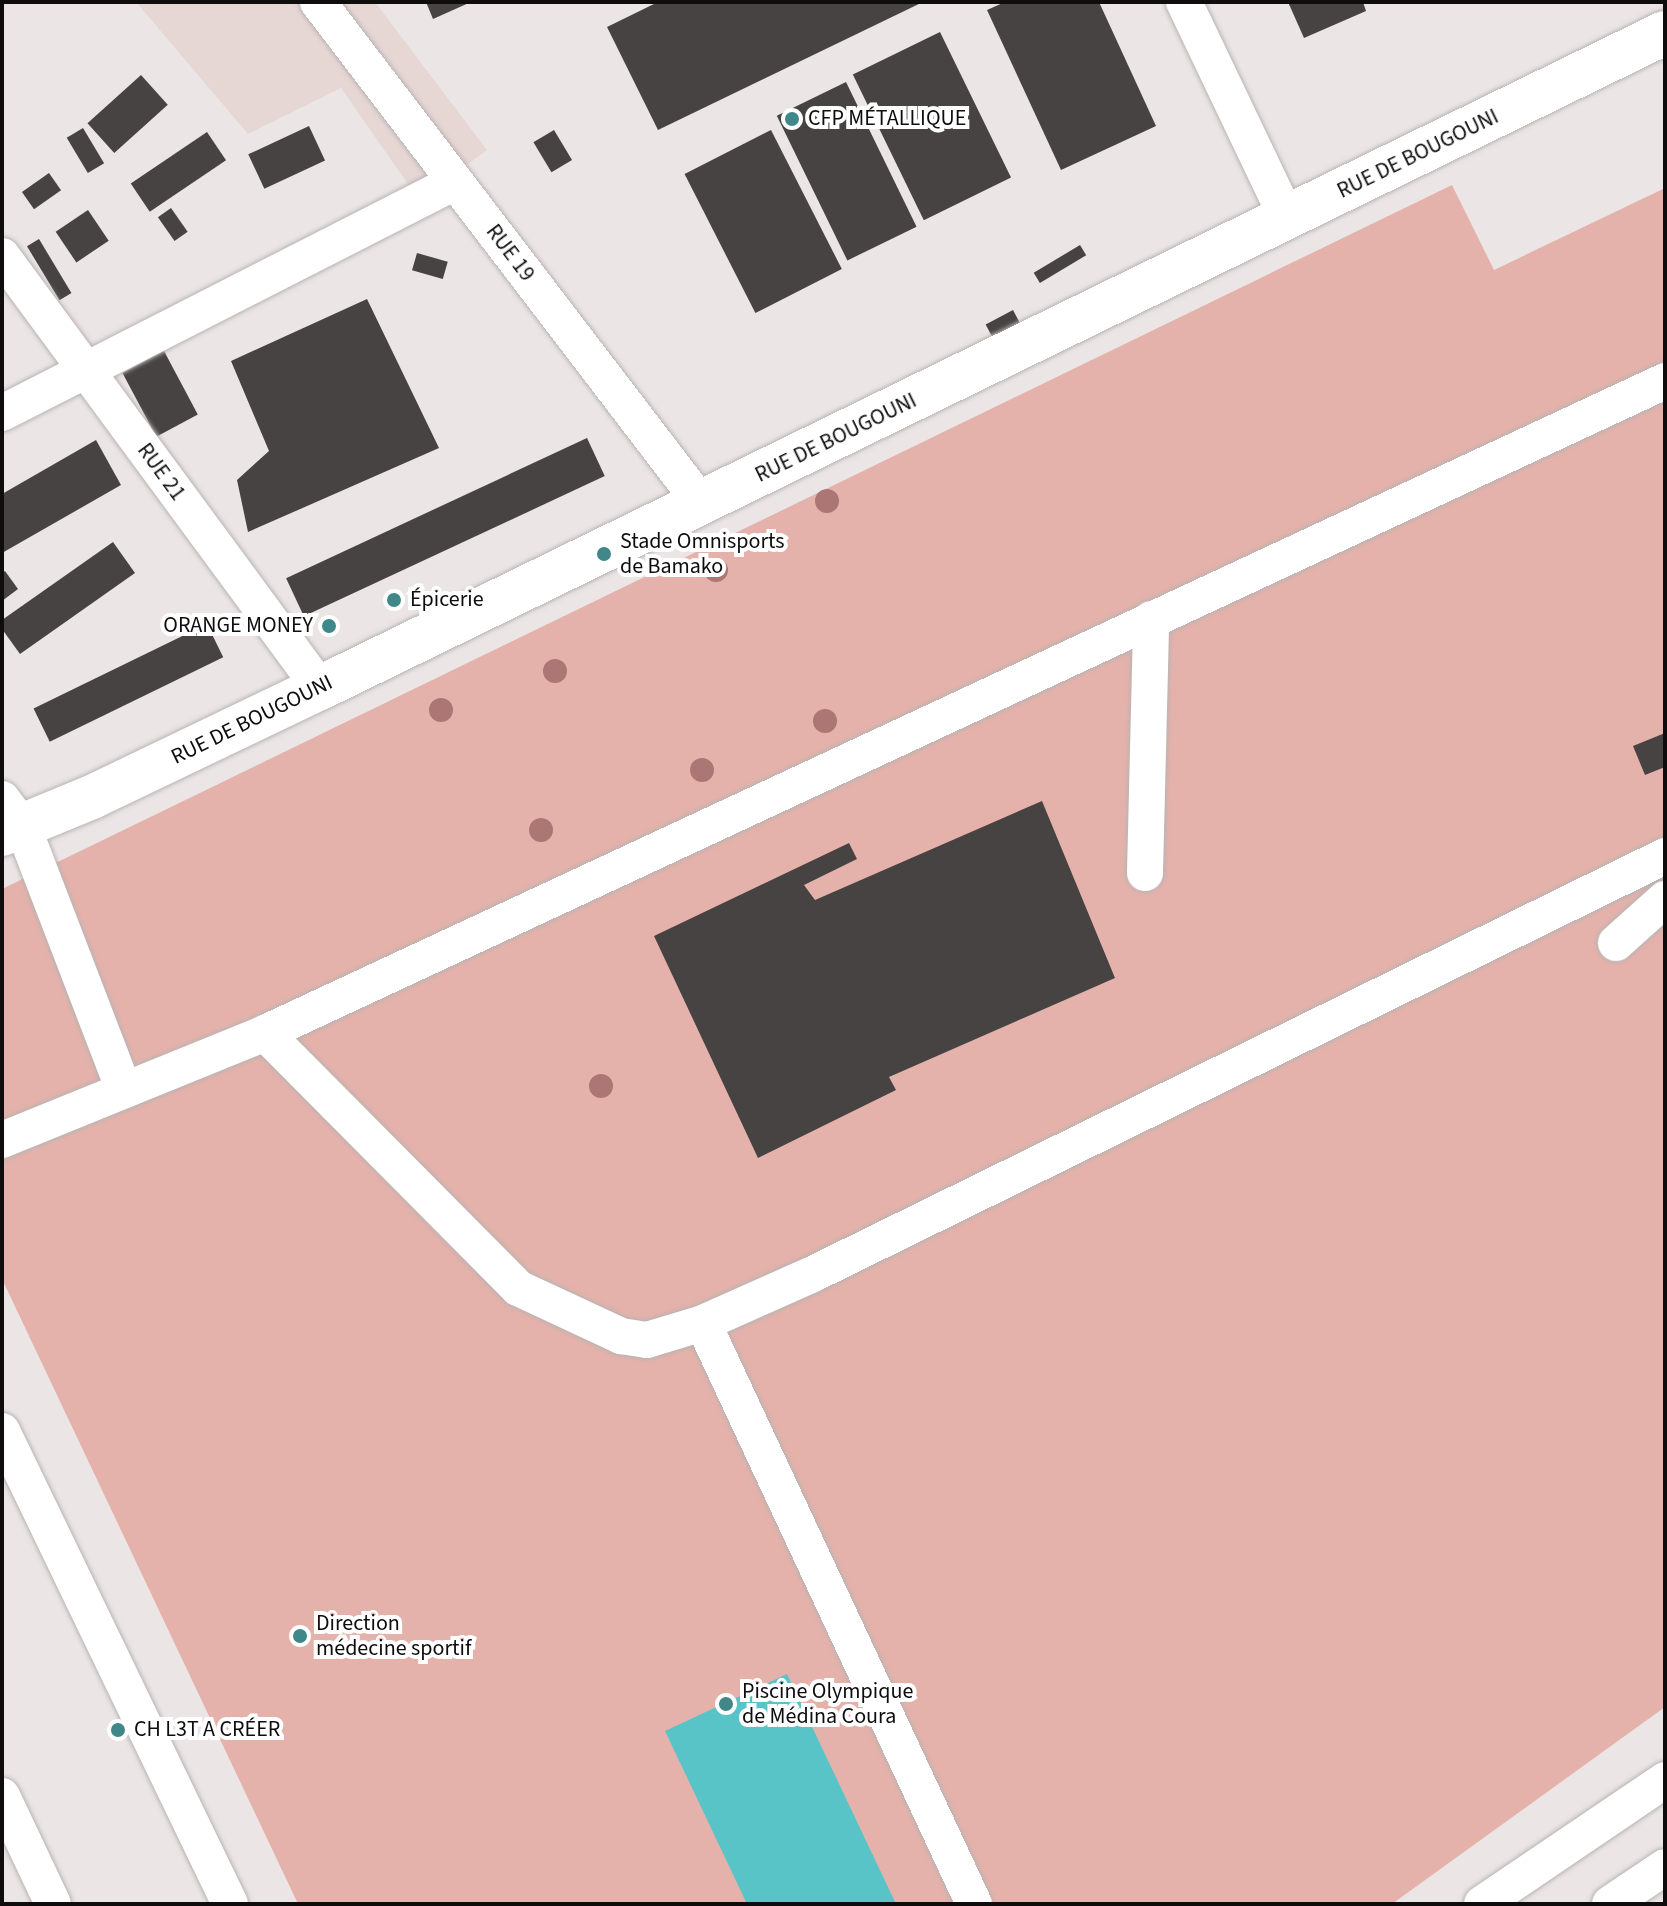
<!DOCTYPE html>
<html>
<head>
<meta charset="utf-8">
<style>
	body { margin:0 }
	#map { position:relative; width:1667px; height:1906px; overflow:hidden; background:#ebe6e5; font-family:"Source Sans 3",sans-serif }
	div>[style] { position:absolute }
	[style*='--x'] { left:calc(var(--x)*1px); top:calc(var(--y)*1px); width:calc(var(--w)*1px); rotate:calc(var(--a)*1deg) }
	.built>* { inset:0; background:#e6d7d5 }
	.green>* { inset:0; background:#e5b2ab }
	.water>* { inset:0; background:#58c4c7 }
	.building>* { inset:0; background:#484343; transform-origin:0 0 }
	.roads { filter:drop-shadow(0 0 2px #b9b3b2) drop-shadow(0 0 2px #b9b3b2) }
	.minor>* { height:36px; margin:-18px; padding:0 18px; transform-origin:18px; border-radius:18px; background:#fff }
	.major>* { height:44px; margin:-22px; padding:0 22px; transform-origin:22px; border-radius:22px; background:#fff }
	.trees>* { width:24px; height:24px; margin:-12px; border-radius:50%; background:#ab7674 }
	.dots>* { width:22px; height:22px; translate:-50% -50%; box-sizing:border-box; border:4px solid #fff; border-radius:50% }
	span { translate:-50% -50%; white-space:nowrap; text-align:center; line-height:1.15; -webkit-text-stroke:8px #fff; paint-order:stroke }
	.poi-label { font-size:22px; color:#0e0c0c }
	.left { translate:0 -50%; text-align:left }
	.right { translate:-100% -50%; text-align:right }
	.street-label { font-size:22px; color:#0e0c0c }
	.frame { position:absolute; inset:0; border:4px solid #0e0c0c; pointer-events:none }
</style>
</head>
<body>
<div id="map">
	<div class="built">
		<i style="clip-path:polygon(136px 2px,375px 2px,487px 150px,419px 200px,341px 88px,248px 134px)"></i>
	</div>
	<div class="green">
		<i style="clip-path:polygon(1452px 185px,1494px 270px,1665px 188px,1665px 1707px,1392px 1904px,298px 1904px,2px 1279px,2px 889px)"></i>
	</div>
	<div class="water">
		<i style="clip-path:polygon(787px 1674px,896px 1904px,747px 1904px,665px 1731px)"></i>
	</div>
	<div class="building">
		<i style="clip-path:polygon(426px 2px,471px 2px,433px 19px)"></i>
		<i style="clip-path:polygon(658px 2px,923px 2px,658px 130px,607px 27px)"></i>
		<i style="clip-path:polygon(1005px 2px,1099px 2px,1156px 126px,1061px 170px,987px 10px)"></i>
		<i style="clip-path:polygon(1288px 2px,1363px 2px,1366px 11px,1304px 38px)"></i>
		<i style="left:940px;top:32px;width:162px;height:97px;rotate:64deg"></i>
		<i style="left:141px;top:75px;width:40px;height:72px;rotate:48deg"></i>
		<i style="left:846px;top:82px;width:161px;height:77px;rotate:64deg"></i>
		<i style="left:309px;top:126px;width:38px;height:67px;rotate:65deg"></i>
		<i style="left:83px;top:128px;width:41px;height:19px;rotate:59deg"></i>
		<i style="left:554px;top:130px;width:35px;height:24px;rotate:59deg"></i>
		<i style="left:771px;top:130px;width:156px;height:97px;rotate:63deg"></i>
		<i style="left:207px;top:132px;width:34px;height:92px;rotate:56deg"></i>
		<i style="left:49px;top:173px;width:21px;height:33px;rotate:55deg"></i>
		<i style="left:171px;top:208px;width:29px;height:16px;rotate:55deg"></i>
		<i style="left:88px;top:210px;width:37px;height:39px;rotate:56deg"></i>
		<i style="left:39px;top:239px;width:63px;height:14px;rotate:59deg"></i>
		<i style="left:1080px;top:245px;width:12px;height:54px;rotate:59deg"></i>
		<i style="left:417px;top:253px;width:32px;height:18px;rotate:16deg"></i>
		<i style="clip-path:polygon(367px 299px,439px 448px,248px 532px,237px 480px,269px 451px,231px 361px)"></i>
		<i style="left:1013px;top:310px;width:17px;height:31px;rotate:62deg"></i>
		<i style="left:164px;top:351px;width:72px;height:47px;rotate:62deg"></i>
		<i style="left:587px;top:438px;width:42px;height:332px;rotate:65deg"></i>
		<i style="clip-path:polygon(96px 440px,121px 485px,2px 553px,2px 494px)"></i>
		<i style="clip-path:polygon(113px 542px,135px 573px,20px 654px,2px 629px,2px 620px)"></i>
		<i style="clip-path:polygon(5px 571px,18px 589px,2px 601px,2px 573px)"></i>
		<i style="left:207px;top:624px;width:37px;height:193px;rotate:64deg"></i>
		<i style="clip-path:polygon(1665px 733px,1665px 767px,1645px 775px,1633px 746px)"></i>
		<i style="clip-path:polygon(1042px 801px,1115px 978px,889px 1077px,896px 1090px,758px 1158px,654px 936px,849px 843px,857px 859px,804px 885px,815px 900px)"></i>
	</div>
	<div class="roads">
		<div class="minor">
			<i style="--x:318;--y:2;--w:631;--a:52.6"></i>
			<i style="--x:1184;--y:2;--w:239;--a:64.5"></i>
			<i style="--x:2;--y:256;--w:536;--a:53.64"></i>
			<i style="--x:2;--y:413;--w:508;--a:-27.02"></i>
			<i style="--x:2;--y:799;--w:35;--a:53"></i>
			<i style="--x:23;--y:827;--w:279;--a:69"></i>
			<i style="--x:1145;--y:873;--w:254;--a:-88.6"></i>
			<i style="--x:1616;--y:943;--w:66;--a:-41.9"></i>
			<i style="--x:265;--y:1033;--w:359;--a:45.2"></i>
			<i style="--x:518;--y:1288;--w:114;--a:25"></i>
			<i style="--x:621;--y:1336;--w:26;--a:9"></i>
			<i style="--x:647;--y:1340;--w:59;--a:-16.9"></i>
			<i style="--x:703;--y:1323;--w:118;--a:-24"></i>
			<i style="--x:811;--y:1275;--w:951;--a:-26.13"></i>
			<i style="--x:2;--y:1140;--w:284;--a:-22.1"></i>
			<i style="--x:265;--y:1033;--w:1544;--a:-24.97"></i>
			<i style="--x:703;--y:1323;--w:641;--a:64.99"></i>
			<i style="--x:2;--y:1431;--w:525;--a:64.26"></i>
			<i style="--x:2;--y:1796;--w:119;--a:64.7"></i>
			<i style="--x:1482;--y:1904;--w:221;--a:-34.1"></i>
			<i style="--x:1610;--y:1904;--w:66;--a:-33.9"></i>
		</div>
		<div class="major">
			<i style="--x:2;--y:834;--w:97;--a:-22.3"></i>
			<i style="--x:92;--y:797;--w:253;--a:-25.6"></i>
			<i style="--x:320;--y:688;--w:1496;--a:-25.97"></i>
		</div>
	</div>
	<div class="trees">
		<i style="left:827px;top:501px"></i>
		<i style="left:716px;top:570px"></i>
		<i style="left:555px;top:671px"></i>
		<i style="left:441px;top:710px"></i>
		<i style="left:825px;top:721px"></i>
		<i style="left:702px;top:770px"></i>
		<i style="left:541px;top:830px"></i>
		<i style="left:601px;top:1086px"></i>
	</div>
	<div class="dots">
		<i style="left:792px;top:119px;background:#3f8789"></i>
		<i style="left:604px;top:554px;background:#3f8789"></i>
		<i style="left:394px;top:600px;background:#3f8789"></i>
		<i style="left:329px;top:626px;background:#3f8789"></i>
		<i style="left:300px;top:1636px;background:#3f8789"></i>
		<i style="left:726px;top:1704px;background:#3f8789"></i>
		<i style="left:118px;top:1730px;background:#3f8789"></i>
	</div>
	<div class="poi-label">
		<span class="left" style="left:808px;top:119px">CFP MÉTALLIQUE</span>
		<span class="left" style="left:620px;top:554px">Stade Omnisports<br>de Bamako</span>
		<span class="left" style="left:410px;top:600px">Épicerie</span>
		<span class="right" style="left:313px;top:626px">ORANGE MONEY</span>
		<span class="left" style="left:316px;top:1636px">Direction<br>médecine sportif</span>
		<span class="left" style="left:742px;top:1704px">Piscine Olympique<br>de Médina Coura</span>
		<span class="left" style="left:134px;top:1730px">CH L3T A CRÉER</span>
	</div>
	<div class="street-label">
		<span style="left:1418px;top:154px;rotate:-26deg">RUE DE BOUGOUNI</span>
		<span style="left:510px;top:253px;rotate:53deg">RUE 19</span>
		<span style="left:836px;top:438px;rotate:-26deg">RUE DE BOUGOUNI</span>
		<span style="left:161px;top:472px;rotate:54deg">RUE 21</span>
		<span style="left:252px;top:720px;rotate:-26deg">RUE DE BOUGOUNI</span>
	</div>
	<div class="frame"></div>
</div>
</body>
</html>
